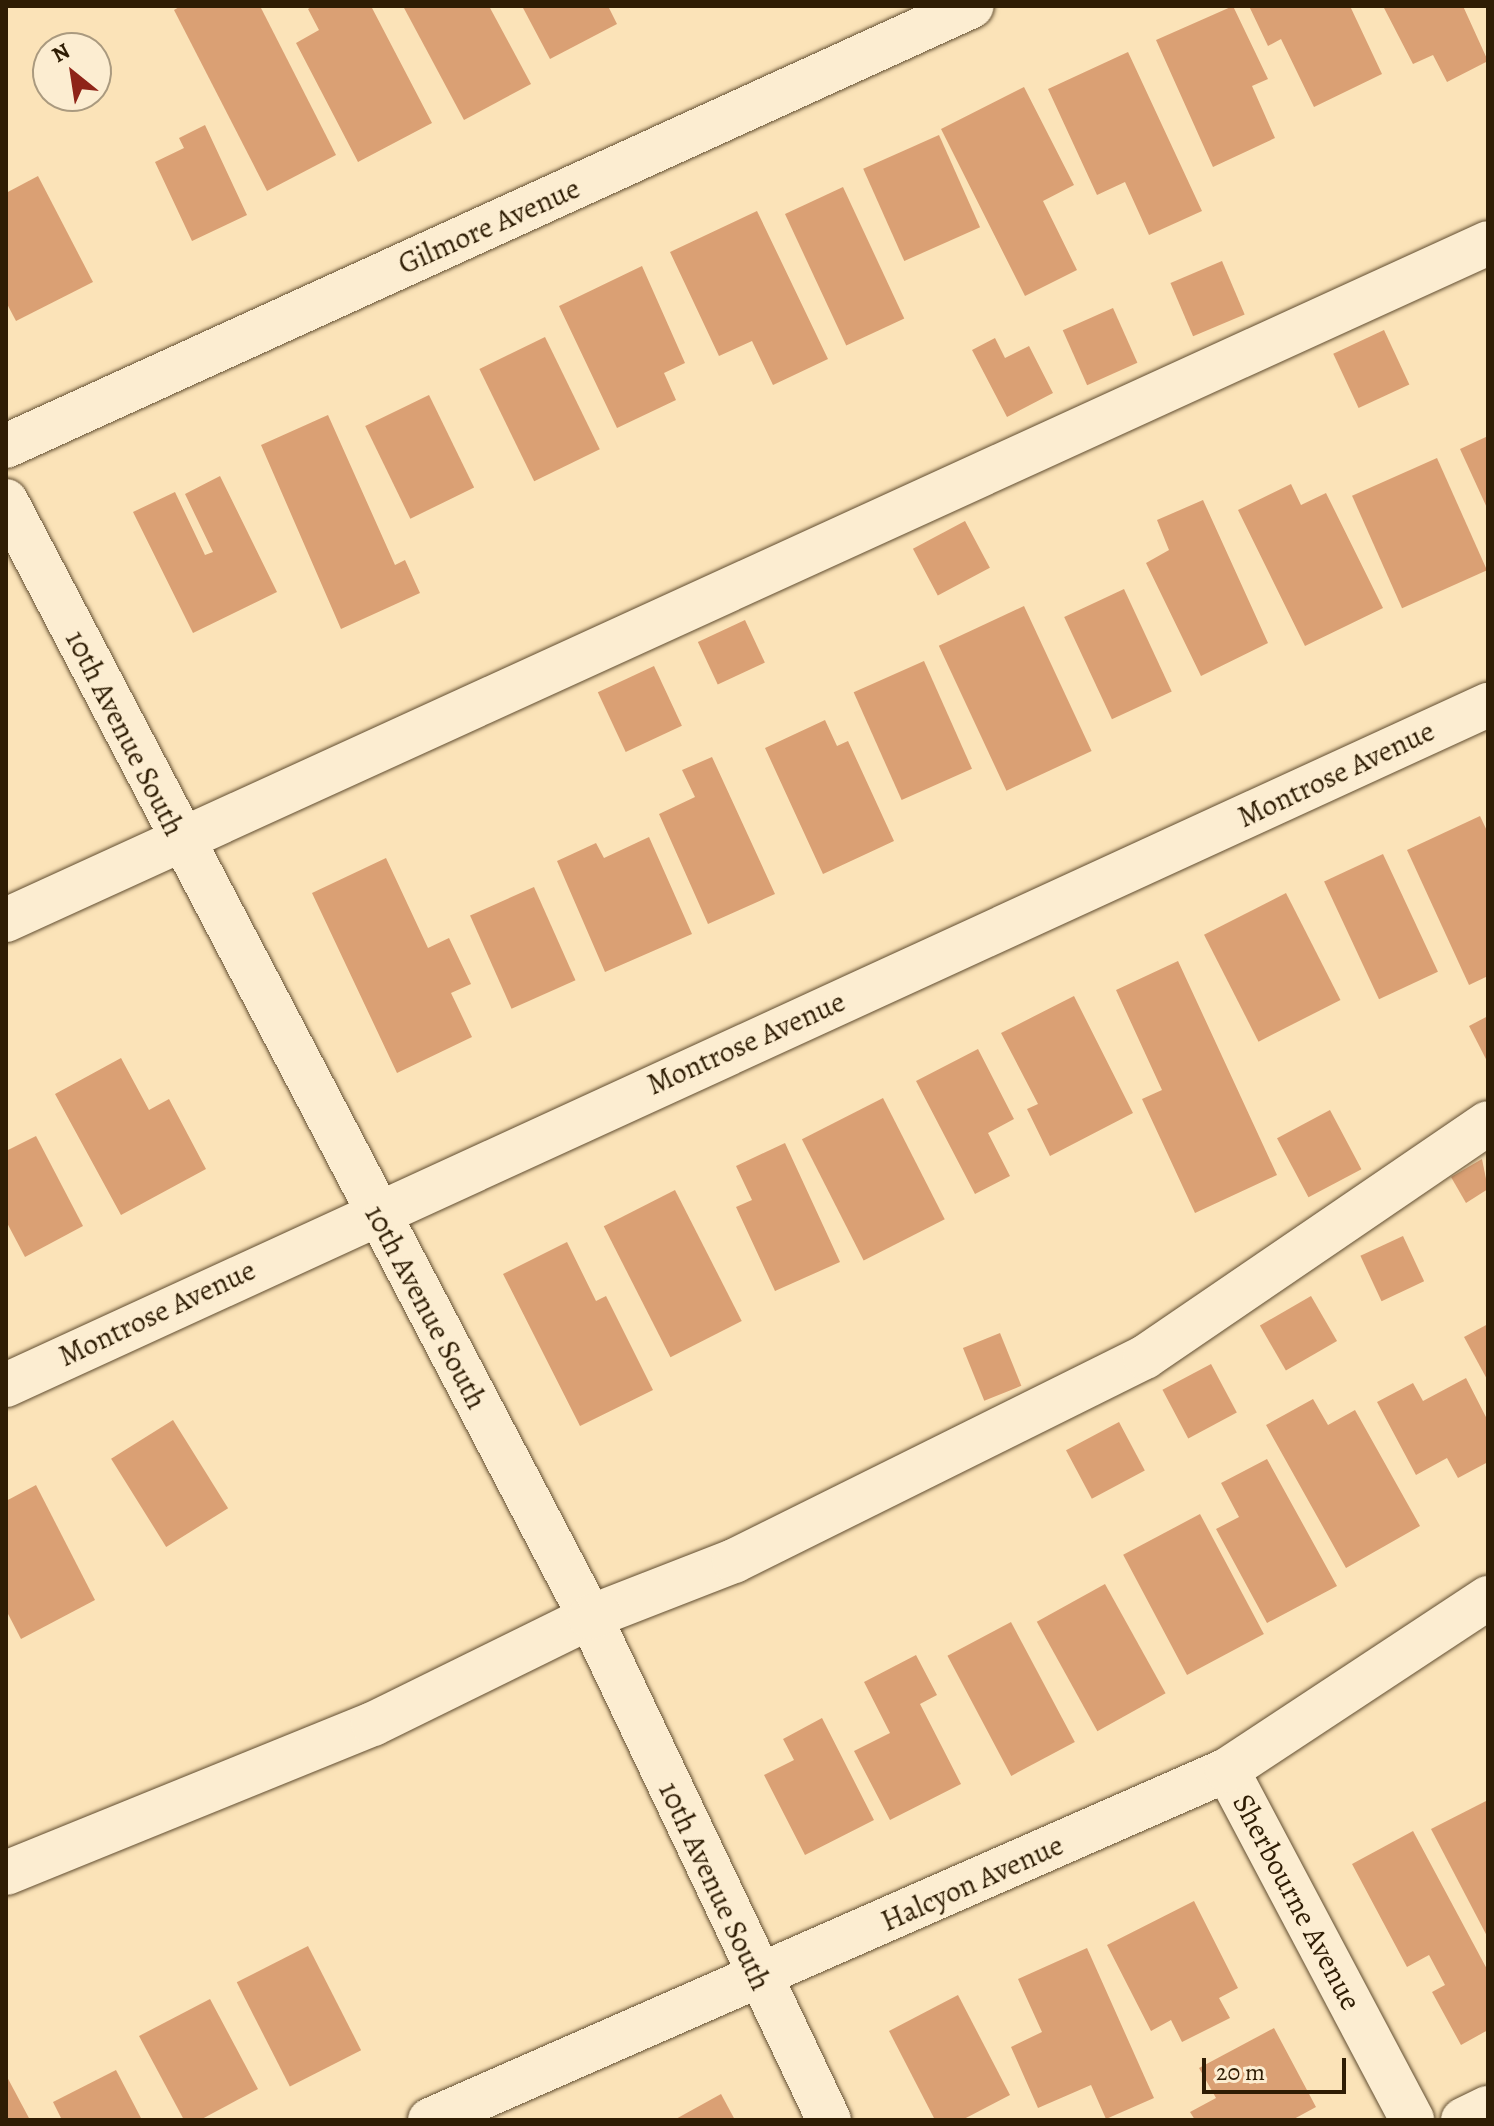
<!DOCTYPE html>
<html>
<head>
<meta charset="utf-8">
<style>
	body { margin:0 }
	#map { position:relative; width:1494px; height:2126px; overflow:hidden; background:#fbe3b8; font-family:Alegreya,serif }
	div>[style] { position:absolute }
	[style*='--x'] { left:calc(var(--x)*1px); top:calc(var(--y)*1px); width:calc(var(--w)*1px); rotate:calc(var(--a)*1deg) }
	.building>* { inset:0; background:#daa074; transform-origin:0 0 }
	.roads { filter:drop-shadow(0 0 2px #624e31) drop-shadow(0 0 2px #624e31) }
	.minor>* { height:44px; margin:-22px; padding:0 22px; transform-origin:22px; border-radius:22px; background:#fcedd1 }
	span { translate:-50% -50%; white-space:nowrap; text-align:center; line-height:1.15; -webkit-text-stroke:6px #fcedd1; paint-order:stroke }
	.street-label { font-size:30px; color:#2f1d04 }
	.frame { position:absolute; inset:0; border:8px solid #2f1d04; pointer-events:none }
	.north { position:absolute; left:32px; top:32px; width:80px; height:80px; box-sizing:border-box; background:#fcedd1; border:2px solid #aa9a7f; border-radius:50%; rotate:330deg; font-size:22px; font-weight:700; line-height:32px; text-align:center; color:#2f1d04 }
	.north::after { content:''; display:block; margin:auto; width:28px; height:36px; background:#8f2418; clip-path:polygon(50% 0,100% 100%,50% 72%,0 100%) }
	.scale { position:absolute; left:1202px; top:2058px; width:144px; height:36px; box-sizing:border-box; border:4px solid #2f1d04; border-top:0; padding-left:10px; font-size:24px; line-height:28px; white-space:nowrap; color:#2f1d04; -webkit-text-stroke:6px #fcedd1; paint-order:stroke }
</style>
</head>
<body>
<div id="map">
	<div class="building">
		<i style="clip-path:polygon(181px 6px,260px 6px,336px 155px,267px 191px,174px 10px)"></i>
		<i style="clip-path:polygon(313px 6px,371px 6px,432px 123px,358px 162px,296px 43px,319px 30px,308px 9px)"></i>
		<i style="clip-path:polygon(403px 6px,489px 6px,531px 84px,464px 120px)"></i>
		<i style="clip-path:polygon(522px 6px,608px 6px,617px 24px,550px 59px)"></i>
		<i style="clip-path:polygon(1233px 6px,1268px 79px,1252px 86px,1275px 138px,1213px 167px,1156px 40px)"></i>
		<i style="clip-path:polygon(1249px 6px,1350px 6px,1382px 74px,1314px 107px,1281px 39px,1268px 46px)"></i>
		<i style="clip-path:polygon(1383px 6px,1463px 6px,1488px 61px,1447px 82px,1433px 55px,1413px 64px)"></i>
		<i style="clip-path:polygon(1128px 52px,1202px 211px,1149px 235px,1125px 182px,1097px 195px,1048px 89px)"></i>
		<i style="clip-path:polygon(1024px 87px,1074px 185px,1043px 201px,1077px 270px,1025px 296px,941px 129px)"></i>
		<i style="clip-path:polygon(205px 125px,247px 215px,192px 241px,155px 162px,184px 148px,179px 138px)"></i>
		<i style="left:939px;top:135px;width:101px;height:83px;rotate:66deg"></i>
		<i style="clip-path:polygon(38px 176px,93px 282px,16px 321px,6px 302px,6px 193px)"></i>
		<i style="left:843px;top:187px;width:145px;height:64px;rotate:65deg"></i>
		<i style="clip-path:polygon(757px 211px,828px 359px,773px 385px,752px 341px,719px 356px,670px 252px)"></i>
		<i style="left:1222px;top:261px;width:58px;height:56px;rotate:67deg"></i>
		<i style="clip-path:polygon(642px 266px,685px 363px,664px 373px,676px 400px,617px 428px,559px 306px)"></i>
		<i style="left:1113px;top:308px;width:60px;height:55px;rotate:66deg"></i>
		<i style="left:1384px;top:330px;width:60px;height:56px;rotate:65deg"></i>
		<i style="left:545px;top:337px;width:125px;height:73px;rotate:64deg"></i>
		<i style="clip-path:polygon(995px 338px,1005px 358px,1029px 346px,1053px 393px,1007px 417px,972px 350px)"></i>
		<i style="left:429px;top:395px;width:103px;height:71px;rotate:64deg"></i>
		<i style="clip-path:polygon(328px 415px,395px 565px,405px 560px,420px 593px,341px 629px,261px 445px)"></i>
		<i style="clip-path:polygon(1488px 436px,1488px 510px,1460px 449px)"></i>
		<i style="left:1437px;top:458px;width:123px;height:93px;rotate:66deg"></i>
		<i style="clip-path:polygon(220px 476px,277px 592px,193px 633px,133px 512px,175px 492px,205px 555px,213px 552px,185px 494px)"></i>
		<i style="clip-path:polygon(1291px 484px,1301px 505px,1326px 493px,1383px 608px,1305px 646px,1238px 510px)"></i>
		<i style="clip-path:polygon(1203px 500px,1268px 643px,1201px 676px,1146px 563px,1169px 550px,1157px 520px)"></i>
		<i style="left:965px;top:521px;width:53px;height:59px;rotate:62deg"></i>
		<i style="left:1124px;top:589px;width:113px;height:66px;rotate:65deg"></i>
		<i style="left:1024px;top:606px;width:160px;height:94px;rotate:65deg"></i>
		<i style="left:745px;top:620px;width:47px;height:52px;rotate:65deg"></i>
		<i style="left:924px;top:661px;width:118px;height:77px;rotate:66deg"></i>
		<i style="left:654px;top:666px;width:66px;height:62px;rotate:65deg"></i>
		<i style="clip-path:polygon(825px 720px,837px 746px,848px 741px,894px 841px,823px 874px,765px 748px)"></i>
		<i style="clip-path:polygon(712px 757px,775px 894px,708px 924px,659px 814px,695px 797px,682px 770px)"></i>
		<i style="clip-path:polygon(1480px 816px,1488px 833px,1488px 976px,1469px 985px,1407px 850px)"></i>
		<i style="clip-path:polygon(649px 837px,692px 934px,605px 972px,557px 861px,596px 843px,604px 858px)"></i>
		<i style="left:1383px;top:854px;width:130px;height:65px;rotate:65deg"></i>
		<i style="clip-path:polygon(386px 858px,428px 948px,449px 938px,471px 984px,451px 993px,472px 1037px,397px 1073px,312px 893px)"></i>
		<i style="left:534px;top:887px;width:102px;height:70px;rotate:66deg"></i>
		<i style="left:1286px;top:893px;width:120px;height:92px;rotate:63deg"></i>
		<i style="clip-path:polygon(1178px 961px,1277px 1175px,1195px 1213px,1142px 1099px,1162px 1090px,1116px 990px)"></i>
		<i style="clip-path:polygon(1074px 996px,1133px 1113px,1050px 1156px,1027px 1109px,1038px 1104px,1001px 1033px)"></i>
		<i style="clip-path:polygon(1488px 1016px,1488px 1063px,1469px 1026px)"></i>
		<i style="clip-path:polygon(978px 1049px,1014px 1119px,988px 1133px,1010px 1176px,975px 1194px,916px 1081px)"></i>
		<i style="clip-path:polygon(121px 1058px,149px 1110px,169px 1099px,206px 1169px,121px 1215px,55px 1094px)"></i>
		<i style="left:883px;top:1098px;width:136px;height:91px;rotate:63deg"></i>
		<i style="left:1330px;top:1110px;width:67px;height:60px;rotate:62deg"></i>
		<i style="clip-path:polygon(36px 1136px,83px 1226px,25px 1257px,6px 1221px,6px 1151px)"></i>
		<i style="clip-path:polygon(785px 1143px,840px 1262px,775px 1291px,736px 1207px,752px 1200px,736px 1166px)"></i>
		<i style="clip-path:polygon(1482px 1159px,1488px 1189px,1466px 1203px,1451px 1177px)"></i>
		<i style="left:675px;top:1190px;width:147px;height:80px;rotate:63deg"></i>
		<i style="left:1403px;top:1236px;width:50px;height:47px;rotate:65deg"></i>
		<i style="clip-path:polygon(567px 1242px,596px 1301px,606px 1296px,653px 1390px,580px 1426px,503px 1274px)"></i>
		<i style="left:1311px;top:1296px;width:52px;height:59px;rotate:60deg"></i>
		<i style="clip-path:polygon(1488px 1324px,1488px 1381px,1464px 1337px)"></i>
		<i style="left:1000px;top:1333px;width:57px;height:40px;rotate:68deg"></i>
		<i style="left:1211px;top:1364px;width:55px;height:55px;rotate:62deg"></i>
		<i style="clip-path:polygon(1466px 1378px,1488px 1421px,1488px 1462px,1458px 1478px,1447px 1458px,1416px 1475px,1377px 1402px,1413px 1383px,1423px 1401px)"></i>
		<i style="clip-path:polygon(1313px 1399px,1328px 1425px,1355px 1410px,1420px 1526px,1346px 1568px,1266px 1425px)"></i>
		<i style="left:173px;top:1420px;width:104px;height:73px;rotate:58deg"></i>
		<i style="left:1119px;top:1422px;width:55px;height:60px;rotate:62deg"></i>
		<i style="clip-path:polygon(1267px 1459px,1337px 1586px,1267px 1623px,1216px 1529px,1239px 1517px,1221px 1483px)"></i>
		<i style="clip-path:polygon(36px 1485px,95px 1600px,21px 1639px,6px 1610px,6px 1501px)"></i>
		<i style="left:1200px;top:1514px;width:136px;height:87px;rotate:62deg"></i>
		<i style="left:1105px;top:1584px;width:125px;height:78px;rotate:61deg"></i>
		<i style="left:1011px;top:1622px;width:136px;height:72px;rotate:62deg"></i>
		<i style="clip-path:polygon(916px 1655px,937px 1695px,920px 1704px,961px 1784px,890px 1820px,854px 1751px,890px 1733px,864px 1682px)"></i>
		<i style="clip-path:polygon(822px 1718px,874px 1820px,805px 1855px,764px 1775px,794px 1760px,783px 1739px)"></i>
		<i style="clip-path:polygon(1488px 1800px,1488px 1938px,1431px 1829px)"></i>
		<i style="clip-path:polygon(1413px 1831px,1488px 1971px,1488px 2030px,1461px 2045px,1432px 1992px,1445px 1985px,1429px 1955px,1407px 1967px,1352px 1864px)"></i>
		<i style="clip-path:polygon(1194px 1901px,1238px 1988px,1219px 1998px,1230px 2018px,1182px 2042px,1171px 2020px,1151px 2031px,1107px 1945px)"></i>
		<i style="left:308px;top:1946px;width:117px;height:80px;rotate:63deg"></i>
		<i style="clip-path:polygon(1087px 1948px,1154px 2098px,1106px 2119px,1091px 2085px,1038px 2108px,1011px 2047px,1042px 2032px,1018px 1979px)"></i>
		<i style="clip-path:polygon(958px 1995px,1010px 2095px,962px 2120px,935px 2120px,889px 2031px)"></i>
		<i style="clip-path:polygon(210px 1999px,258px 2089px,200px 2120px,184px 2120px,139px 2036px)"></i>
		<i style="clip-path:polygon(1274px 2028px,1316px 2107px,1292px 2120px,1195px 2120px,1190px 2112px,1216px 2098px,1199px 2068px)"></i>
		<i style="clip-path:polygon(116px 2070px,142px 2120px,62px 2120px,53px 2102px)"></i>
		<i style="clip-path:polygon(6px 2075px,30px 2120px,6px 2120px)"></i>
		<i style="clip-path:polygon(721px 2094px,735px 2120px,674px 2120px)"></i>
	</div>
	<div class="roads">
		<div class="minor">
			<i style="--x:6;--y:446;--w:1061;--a:-24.49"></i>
			<i style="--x:6;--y:501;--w:1260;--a:62.38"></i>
			<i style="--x:590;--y:1617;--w:557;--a:64.59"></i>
			<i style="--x:6;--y:920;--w:1629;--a:-24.55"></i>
			<i style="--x:6;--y:1385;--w:1631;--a:-24.65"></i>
			<i style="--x:1227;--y:1770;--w:396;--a:62.1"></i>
			<i style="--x:6;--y:1873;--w:396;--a:-22.1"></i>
			<i style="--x:373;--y:1724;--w:242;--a:-26.2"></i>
			<i style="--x:590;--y:1617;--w:155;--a:-21.3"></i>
			<i style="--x:734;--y:1561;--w:459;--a:-26.4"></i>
			<i style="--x:1145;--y:1357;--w:415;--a:-34.3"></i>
			<i style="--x:430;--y:2120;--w:870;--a:-23.71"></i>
			<i style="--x:1227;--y:1770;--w:313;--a:-33.4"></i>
			<i style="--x:1463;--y:2120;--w:28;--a:-26"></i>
		</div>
	</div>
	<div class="street-label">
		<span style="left:489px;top:226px;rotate:-24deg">Gilmore Avenue</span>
		<span style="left:125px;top:733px;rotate:63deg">10th Avenue South</span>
		<span style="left:1336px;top:774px;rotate:-25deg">Montrose Avenue</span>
		<span style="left:746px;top:1043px;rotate:-24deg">Montrose Avenue</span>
		<span style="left:426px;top:1307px;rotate:62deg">10th Avenue South</span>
		<span style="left:157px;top:1313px;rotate:-25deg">Montrose Avenue</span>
		<span style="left:972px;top:1883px;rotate:-24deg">Halcyon Avenue</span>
		<span style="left:715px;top:1886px;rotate:65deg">10th Avenue South</span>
		<span style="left:1297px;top:1902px;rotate:62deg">Sherbourne Avenue</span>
	</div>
	<div class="frame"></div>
	<div class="north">N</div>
	<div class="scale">20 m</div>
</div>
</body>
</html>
